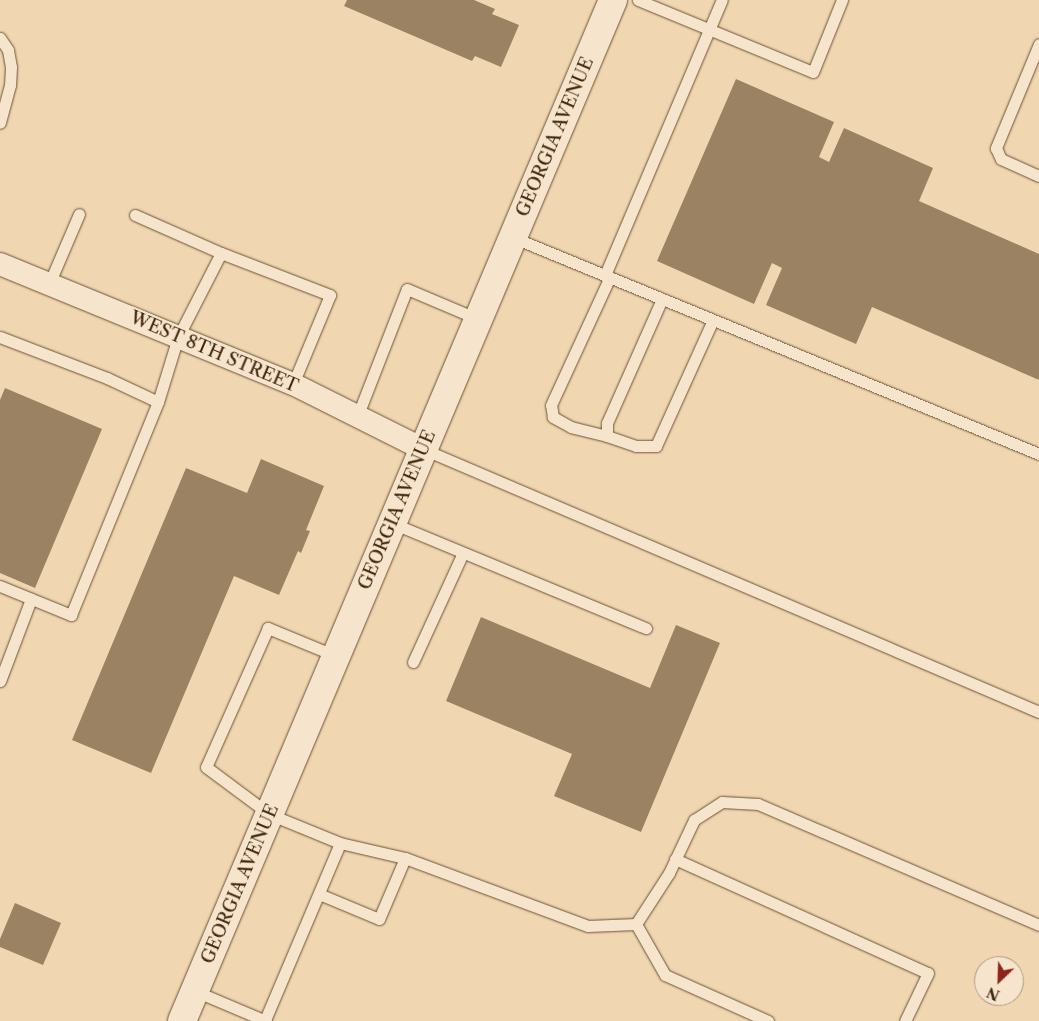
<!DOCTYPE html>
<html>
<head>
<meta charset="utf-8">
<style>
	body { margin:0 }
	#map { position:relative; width:1039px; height:1021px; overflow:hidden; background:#f1d7b1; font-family:"Libre Caslon Text",serif }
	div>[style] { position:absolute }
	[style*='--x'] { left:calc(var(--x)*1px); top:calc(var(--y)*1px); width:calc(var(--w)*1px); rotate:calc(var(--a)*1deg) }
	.building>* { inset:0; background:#9b8262 }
	.roads { filter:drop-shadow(0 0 1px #6b5236) drop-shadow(0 0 1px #6b5236) }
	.service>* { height:11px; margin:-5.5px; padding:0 5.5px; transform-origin:5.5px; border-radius:5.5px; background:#f6e5cc }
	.minor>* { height:22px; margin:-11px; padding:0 11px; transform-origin:11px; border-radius:11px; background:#f6e5cc }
	.tertiary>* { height:28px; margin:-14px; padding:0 14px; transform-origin:14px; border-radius:14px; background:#f6e5cc }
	span { translate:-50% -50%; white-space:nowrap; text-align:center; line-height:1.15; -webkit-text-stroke:4px #f6e5cc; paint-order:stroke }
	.street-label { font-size:18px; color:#3e250d }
	.north { position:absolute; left:974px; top:956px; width:50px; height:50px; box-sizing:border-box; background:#f6e5cc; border:1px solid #ac9880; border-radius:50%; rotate:204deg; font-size:14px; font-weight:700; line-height:20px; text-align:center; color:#3e250d }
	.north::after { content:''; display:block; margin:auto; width:18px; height:22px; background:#8f2418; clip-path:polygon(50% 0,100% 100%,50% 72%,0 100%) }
</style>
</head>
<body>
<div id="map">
	<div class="building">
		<i style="clip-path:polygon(347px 0,474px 0,495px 9px,492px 14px,519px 25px,501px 67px,475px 56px,472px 61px,344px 6px)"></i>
		<i style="clip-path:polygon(736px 79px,834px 122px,819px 157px,829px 162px,844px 128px,933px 168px,919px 201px,1039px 254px,1039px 380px,872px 307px,856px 344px,766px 305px,782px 268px,772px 263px,754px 304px,657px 261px)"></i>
		<i style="clip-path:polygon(5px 388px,102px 429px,35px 588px,0 573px,0 400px)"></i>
		<i style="clip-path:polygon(261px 459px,324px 486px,306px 530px,310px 531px,301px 553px,298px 551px,279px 595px,234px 576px,151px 773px,72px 740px,186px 468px,247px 493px)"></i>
		<i style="clip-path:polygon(481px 617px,650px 688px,676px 625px,720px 643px,641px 832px,554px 796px,572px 754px,446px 701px)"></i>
		<i style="clip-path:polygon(15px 903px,61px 923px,43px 965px,0 947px,0 939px)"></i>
	</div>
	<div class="roads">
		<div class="service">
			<i style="--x:638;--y:0;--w:189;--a:22.4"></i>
			<i style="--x:813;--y:72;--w:78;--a:-68.1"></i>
			<i style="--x:0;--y:38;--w:14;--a:56"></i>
			<i style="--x:8;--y:50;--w:17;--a:80"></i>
			<i style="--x:11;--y:67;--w:18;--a:93"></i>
			<i style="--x:10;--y:85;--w:39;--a:105"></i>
			<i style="--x:1039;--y:44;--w:113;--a:112.5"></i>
			<i style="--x:996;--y:148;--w:12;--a:66"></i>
			<i style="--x:1001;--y:159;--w:42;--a:24.1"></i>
			<i style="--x:135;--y:215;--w:94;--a:23.8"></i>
			<i style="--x:221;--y:253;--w:117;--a:21.1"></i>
			<i style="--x:330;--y:295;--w:96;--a:112.6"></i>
			<i style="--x:512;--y:237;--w:570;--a:22.38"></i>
			<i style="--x:605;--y:275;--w:299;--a:-67"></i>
			<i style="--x:49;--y:284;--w:76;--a:-66.8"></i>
			<i style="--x:662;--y:299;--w:136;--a:113.9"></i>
			<i style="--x:607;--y:423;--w:13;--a:90"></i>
			<i style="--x:607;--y:436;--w:31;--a:19"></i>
			<i style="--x:636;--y:446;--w:20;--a:0"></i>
			<i style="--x:656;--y:446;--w:138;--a:-65.7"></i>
			<i style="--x:0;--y:337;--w:115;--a:21"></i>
			<i style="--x:107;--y:378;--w:56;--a:25.2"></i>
			<i style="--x:357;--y:417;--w:137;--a:-68.7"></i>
			<i style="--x:407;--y:289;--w:77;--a:22.9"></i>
			<i style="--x:607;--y:436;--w:37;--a:-166"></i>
			<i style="--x:571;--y:427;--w:21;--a:-151"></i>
			<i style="--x:553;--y:417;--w:12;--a:-99"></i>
			<i style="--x:551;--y:405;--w:141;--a:-65.3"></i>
			<i style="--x:423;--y:449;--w:670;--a:23.12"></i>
			<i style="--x:392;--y:523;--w:275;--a:22.5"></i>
			<i style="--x:0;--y:586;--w:77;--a:22.2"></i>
			<i style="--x:71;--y:615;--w:230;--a:-67.8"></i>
			<i style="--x:158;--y:402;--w:68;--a:-72.9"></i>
			<i style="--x:178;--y:337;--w:94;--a:-62.9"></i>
			<i style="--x:336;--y:656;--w:74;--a:-157.6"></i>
			<i style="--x:268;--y:628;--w:152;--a:114"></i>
			<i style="--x:206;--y:767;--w:79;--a:36.7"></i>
			<i style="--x:269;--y:814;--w:77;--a:22.2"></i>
			<i style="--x:340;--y:843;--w:67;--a:13"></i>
			<i style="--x:405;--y:858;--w:195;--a:20.4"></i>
			<i style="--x:588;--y:926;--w:48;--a:-2.4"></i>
			<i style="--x:636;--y:924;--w:61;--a:-57.1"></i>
			<i style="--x:669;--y:873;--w:59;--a:-64.7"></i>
			<i style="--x:694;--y:820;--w:33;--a:-33"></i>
			<i style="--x:722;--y:802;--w:36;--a:3"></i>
			<i style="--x:758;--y:804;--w:306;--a:23.3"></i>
			<i style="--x:413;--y:662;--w:120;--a:-65.4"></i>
			<i style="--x:0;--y:681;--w:88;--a:-69.3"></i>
			<i style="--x:675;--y:859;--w:277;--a:24.3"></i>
			<i style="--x:928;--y:973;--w:53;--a:115.6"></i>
			<i style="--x:319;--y:894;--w:65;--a:22.6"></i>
			<i style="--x:379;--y:919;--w:66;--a:-66.9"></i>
			<i style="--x:636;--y:924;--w:59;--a:60.4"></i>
			<i style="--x:665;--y:975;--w:113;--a:24.1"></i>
			<i style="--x:195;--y:991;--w:77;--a:22.9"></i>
			<i style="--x:265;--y:1020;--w:192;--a:-67"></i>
		</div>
		<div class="minor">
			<i style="--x:0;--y:264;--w:317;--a:22.3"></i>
			<i style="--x:293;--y:384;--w:145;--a:26.6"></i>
		</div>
		<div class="tertiary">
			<i style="--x:182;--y:1021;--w:1108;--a:-67.11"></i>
		</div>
	</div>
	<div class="street-label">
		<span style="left:555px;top:137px;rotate:-67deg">GEORGIA AVENUE</span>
		<span style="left:214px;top:352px;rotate:23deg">WEST 8TH STREET</span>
		<span style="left:397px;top:510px;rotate:-67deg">GEORGIA AVENUE</span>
		<span style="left:240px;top:884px;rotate:-67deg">GEORGIA AVENUE</span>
	</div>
	<div class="north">N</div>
</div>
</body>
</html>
